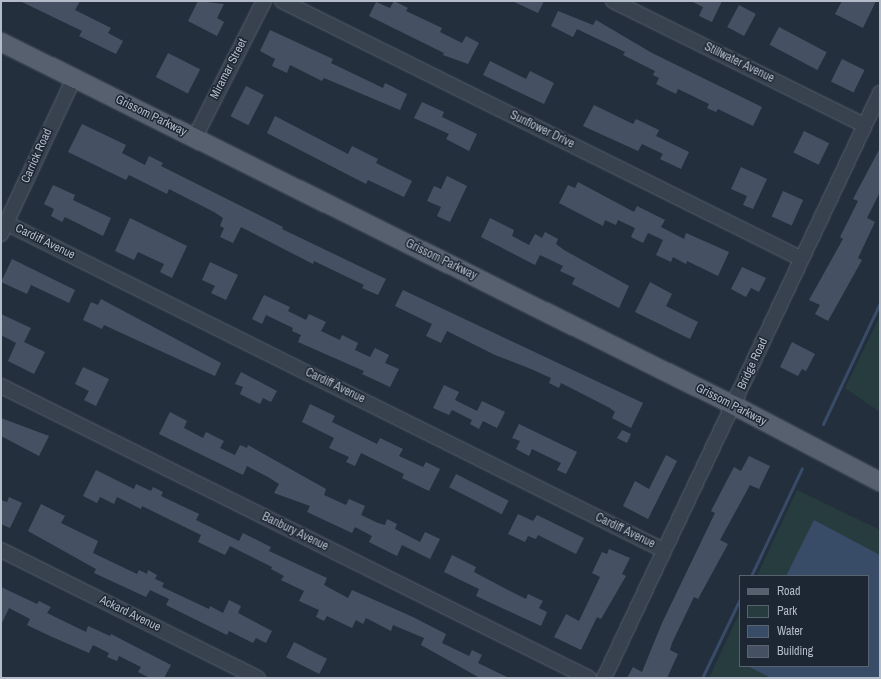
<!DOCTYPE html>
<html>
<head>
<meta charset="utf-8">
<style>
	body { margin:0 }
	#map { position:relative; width:881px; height:679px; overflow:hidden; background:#242f3e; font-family:"Archivo Narrow",sans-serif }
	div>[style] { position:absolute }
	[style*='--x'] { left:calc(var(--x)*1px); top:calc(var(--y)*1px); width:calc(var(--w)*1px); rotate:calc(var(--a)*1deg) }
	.green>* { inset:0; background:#263c3f }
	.water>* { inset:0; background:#394c67 }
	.stream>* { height:3px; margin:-1.5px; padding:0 1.5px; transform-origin:1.5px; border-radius:1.5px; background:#394c67 }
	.building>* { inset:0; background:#455162; transform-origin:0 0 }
	.roads { filter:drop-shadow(0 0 1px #565f6c) drop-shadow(0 0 1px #565f6c) }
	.minor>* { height:14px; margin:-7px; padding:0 7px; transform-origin:7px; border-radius:7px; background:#38414e }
	.major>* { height:18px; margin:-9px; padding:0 9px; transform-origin:9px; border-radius:9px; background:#56606e }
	span { translate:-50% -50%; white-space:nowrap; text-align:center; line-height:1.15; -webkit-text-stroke:3px #1d2633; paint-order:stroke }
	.street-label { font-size:12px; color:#b4bcc9 }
	.frame { position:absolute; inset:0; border:2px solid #b4bcc9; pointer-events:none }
	.legend { position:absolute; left:739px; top:575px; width:130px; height:92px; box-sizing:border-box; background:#1d2633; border:1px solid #59626f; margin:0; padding:5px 7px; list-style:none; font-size:12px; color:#b4bcc9 }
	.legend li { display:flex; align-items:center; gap:8px; height:20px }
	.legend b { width:20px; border:1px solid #59626f }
</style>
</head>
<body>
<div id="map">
	<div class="green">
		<i style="clip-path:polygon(880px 316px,880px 412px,845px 388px)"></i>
		<i style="clip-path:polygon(797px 490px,880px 530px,880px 555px,814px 521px,786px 576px,757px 576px)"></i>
		<i style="clip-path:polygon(740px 612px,740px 666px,747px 666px,771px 678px,709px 678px)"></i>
	</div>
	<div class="water">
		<i style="clip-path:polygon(814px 520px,880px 555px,880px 678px,771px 678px,747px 666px,868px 666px,868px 576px,786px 576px)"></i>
	</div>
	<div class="stream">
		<i style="--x:823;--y:424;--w:134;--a:-64.8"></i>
		<i style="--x:751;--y:576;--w:119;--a:-64.7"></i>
		<i style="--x:702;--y:678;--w:88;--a:-64.3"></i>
	</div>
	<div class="building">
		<i style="clip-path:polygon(20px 1px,80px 1px,75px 10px,111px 28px,108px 33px,123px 41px,116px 54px,79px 36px,82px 31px)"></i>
		<i style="clip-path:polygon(198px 1px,224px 4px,217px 18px,224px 22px,217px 36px,188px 21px)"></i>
		<i style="clip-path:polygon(394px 1px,408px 8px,406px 11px,442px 28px,440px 32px,462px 43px,466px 36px,479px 43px,468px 64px,443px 55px,444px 53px,369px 16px,376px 2px,390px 8px)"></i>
		<i style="clip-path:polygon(512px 1px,544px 1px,538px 13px)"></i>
		<i style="clip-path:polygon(691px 1px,722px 1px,712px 22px,699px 16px,703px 7px)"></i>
		<i style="clip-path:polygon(842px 1px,876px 1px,863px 28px,835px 14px)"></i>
		<i style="left:739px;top:5px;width:19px;height:25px;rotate:28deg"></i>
		<i style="clip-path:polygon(558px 11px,593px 25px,596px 20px,652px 53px,762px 107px,753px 126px,718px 109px,716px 112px,707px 108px,709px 104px,678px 89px,676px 94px,656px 84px,659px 78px,653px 75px,655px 71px,623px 55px,625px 52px,577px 29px,573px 37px,551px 26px)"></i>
		<i style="left:779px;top:27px;width:54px;height:20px;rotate:28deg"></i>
		<i style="clip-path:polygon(270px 30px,333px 59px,331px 63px,383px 88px,385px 83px,407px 94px,400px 110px,324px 78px,322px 81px,290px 65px,287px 73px,272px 66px,275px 59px,260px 51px)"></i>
		<i style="left:168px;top:53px;width:36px;height:27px;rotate:27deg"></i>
		<i style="left:842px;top:59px;width:25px;height:25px;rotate:26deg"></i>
		<i style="clip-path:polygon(490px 61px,526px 79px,530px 71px,554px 83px,544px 104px,483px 75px)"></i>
		<i style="left:246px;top:86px;width:20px;height:34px;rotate:27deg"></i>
		<i style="clip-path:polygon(422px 102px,444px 112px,442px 117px,477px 134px,469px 151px,446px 139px,449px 134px,414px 118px)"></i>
		<i style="clip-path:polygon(594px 105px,633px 124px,636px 119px,659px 130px,656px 136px,689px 152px,681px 169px,660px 159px,663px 154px,642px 144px,638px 151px,583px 126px)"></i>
		<i style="clip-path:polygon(275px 116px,348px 154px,352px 146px,378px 159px,376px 163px,412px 181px,404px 197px,368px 180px,366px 184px,267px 133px)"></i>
		<i style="clip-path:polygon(82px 124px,126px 145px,122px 153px,145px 165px,149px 156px,163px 163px,161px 166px,283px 227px,282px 229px,386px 279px,378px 295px,362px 288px,364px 285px,314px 261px,313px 264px,241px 227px,233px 243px,220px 237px,224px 228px,220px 226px,223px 218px,214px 212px,169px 189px,167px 194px,129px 175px,126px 180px,68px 152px)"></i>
		<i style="left:804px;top:131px;width:28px;height:24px;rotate:26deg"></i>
		<i style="clip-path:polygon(880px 148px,880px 192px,867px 218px,875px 222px,858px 258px,862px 260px,828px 321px,815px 314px,820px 305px,809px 300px,843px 239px,840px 237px,858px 201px,853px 199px)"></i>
		<i style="clip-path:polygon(741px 167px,767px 179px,753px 209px,743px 205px,747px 196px,731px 189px)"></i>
		<i style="clip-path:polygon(447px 176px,467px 186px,450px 222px,437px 216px,441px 207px,427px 201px,434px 186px,441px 189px)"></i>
		<i style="clip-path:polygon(578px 182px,634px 212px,637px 206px,665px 220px,661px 227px,684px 239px,686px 233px,729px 252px,718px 276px,687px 261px,686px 264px,673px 257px,671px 262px,656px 255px,663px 240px,648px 233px,643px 243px,631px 237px,635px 228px,618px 220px,616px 225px,605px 220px,603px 226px,559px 203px,568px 185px,575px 188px)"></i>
		<i style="clip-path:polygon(53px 185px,75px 195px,73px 200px,111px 218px,103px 236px,65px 217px,62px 222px,51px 216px,54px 209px,44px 204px)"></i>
		<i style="left:783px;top:191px;width:22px;height:28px;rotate:24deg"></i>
		<i style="clip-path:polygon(130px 218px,187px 246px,172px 278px,160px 272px,164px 264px,138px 252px,134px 260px,115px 251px)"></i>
		<i style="clip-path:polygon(490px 218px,514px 230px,512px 236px,529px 245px,535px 234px,542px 238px,545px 232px,558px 239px,556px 244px,564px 250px,629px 286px,619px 308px,572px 284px,575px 278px,560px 271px,563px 266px,540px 255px,535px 265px,481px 237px)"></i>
		<i style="clip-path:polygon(12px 259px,75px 290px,69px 303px,31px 285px,27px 294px,1px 282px)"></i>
		<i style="clip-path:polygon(210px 262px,238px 275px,226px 300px,211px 293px,215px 286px,202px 280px)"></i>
		<i style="clip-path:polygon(742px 267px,766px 278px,759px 292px,751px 288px,746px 297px,731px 289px)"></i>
		<i style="clip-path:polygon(650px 282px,672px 294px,666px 306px,698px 322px,690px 339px,635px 312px)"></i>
		<i style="clip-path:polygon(403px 290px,643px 403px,631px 428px,612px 418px,615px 412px,610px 408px,561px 383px,559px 388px,549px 383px,551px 378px,531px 369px,495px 355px,447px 331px,441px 343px,426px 336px,432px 324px,395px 306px)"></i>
		<i style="clip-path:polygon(264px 295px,290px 307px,288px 311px,306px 320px,309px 314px,326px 322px,321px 331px,340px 340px,342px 335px,358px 343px,355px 350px,370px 357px,375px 348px,389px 355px,385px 363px,399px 369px,390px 387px,362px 374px,364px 371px,298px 342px,301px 335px,292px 331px,293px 328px,266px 315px,262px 324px,252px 319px)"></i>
		<i style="clip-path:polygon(101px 299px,221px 363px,215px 376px,104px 325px,102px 329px,83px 320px,91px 302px,98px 305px)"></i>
		<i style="clip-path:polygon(1px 314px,31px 328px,24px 342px,45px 352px,34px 374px,8px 361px,16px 343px,1px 335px)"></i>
		<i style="clip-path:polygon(792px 342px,815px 354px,806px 371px,802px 369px,798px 376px,780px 367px)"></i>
		<i style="clip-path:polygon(83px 367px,109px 379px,96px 406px,84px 400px,89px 391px,75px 384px)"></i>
		<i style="clip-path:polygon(241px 372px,277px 391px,271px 402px,263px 398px,260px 404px,240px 394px,243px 387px,235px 384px)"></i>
		<i style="clip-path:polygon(444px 385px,459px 392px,455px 400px,477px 411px,482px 401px,505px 412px,497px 428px,483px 421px,479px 429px,470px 424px,472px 420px,452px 410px,449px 415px,433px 408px)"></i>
		<i style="clip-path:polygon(310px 404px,335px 416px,332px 422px,377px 444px,380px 438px,403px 449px,399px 456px,423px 467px,426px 462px,440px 469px,429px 491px,402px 478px,404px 474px,361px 453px,355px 466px,346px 462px,349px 457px,329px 448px,334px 438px,302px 422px)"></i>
		<i style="clip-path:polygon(170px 412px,187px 421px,184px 428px,203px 438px,206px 432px,224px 441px,220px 448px,235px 455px,240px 445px,247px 448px,248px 445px,326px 489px,324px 495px,346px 505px,349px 499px,365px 506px,361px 515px,378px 523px,385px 525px,387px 519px,397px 524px,395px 529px,420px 542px,425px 532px,440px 539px,430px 559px,402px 545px,397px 556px,369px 542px,372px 536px,355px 527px,352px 533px,307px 512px,310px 506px,274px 493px,279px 484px,268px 477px,247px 466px,243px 475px,159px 434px)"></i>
		<i style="clip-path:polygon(1px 418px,49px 436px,39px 456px,1px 436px)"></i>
		<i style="clip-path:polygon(519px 424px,577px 452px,566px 474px,557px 470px,561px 463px,532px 449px,529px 456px,516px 449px,520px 441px,512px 438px)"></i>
		<i style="clip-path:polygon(622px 430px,631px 434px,627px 443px,617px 438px)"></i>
		<i style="clip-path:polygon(666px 455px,677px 461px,648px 519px,623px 506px,635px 481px,649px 489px)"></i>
		<i style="clip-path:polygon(749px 456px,770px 466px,759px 489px,750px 485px,720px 540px,728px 544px,698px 599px,694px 597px,672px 643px,670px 650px,678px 654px,667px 678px,627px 678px,633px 667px,642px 672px,662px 623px,715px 513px,711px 511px,724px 486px,734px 467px,741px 471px)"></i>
		<i style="clip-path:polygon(96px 470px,134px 489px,136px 484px,151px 491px,153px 487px,163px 492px,161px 496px,199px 514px,196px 520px,239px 541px,243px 533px,271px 547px,269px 551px,327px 578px,324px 585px,348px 598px,352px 590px,413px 617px,446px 634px,442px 643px,469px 656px,472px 650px,482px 655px,478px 663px,509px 678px,480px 678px,421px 645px,424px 638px,393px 625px,391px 631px,366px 618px,363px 624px,356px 620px,352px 628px,327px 616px,324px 621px,316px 617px,319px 610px,299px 601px,304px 591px,281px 580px,284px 576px,271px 569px,272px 567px,230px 546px,225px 555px,198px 542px,201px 535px,142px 506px,141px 509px,117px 497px,114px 504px,100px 497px,97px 503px,83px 496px)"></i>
		<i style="left:456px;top:474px;width:59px;height:15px;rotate:27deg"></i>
		<i style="clip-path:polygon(9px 497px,22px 503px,10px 528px,1px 524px,1px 500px,7px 502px)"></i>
		<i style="clip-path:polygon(41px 504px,65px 516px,61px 523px,98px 541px,93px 553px,137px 574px,139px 570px,147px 574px,148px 570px,157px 575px,155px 579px,164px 583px,162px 587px,209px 609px,210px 606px,223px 613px,229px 600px,241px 606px,238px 613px,272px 631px,266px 643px,256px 638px,253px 643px,229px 631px,227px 635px,166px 605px,169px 599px,150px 590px,146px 597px,94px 573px,96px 569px,28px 531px)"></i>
		<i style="clip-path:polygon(518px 514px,533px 521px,537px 515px,584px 538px,576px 554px,538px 535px,536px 539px,528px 536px,525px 542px,508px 534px)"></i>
		<i style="clip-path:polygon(609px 549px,630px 558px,622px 574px,626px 576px,601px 619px,597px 617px,581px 650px,554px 637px,566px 614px,579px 621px,600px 577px,592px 573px,602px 552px,607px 554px)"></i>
		<i style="clip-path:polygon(452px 555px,476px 567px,474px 572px,506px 589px,526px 599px,528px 594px,543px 601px,539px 608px,547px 612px,541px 626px,476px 596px,479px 589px,444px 572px)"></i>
		<i style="clip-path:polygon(1px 587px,37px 604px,39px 601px,51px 607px,47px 613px,86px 632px,88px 626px,110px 636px,111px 634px,171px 665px,164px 678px,150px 678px,138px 672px,141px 667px,119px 656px,117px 661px,107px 657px,109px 653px,93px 645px,89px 653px,50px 636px,27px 625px,30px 619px,9px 608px,1px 625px)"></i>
		<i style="left:294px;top:642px;width:37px;height:17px;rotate:27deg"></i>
	</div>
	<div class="roads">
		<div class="minor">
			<i style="--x:282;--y:1;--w:580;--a:26.39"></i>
			<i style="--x:613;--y:1;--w:280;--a:26.3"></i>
			<i style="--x:195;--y:137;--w:153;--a:-63.1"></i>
			<i style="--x:6;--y:223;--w:734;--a:26.46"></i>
			<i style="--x:1;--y:234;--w:172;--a:-64.9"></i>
			<i style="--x:1;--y:386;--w:657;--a:26.41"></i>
			<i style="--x:1;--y:550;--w:287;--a:26.5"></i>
			<i style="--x:604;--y:678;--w:647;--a:-64.74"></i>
		</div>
		<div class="major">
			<i style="--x:1;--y:42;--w:817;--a:26.38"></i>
			<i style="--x:733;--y:405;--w:166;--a:27.6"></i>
		</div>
	</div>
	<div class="street-label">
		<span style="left:739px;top:63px;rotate:26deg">Stillwater Avenue</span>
		<span style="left:229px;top:69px;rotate:-63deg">Miramar Street</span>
		<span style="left:151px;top:116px;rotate:26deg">Grissom Parkway</span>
		<span style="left:542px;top:130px;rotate:26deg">Sunflower Drive</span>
		<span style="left:37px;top:156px;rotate:-66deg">Carrick Road</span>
		<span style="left:45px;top:242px;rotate:26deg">Cardiff Avenue</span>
		<span style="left:441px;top:260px;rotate:26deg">Grissom Parkway</span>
		<span style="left:753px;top:364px;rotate:-65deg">Bridge Road</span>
		<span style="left:335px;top:386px;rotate:26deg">Cardiff Avenue</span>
		<span style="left:731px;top:405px;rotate:27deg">Grissom Parkway</span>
		<span style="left:625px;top:531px;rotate:26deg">Cardiff Avenue</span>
		<span style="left:295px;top:532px;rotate:26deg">Banbury Avenue</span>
		<span style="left:130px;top:614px;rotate:26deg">Ackard Avenue</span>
	</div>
	<div class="frame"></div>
	<ul class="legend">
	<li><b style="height:5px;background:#56606e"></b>Road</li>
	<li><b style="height:11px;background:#263c3f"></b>Park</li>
	<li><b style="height:11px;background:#394c67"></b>Water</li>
	<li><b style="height:11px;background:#455162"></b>Building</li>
	</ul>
</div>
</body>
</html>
